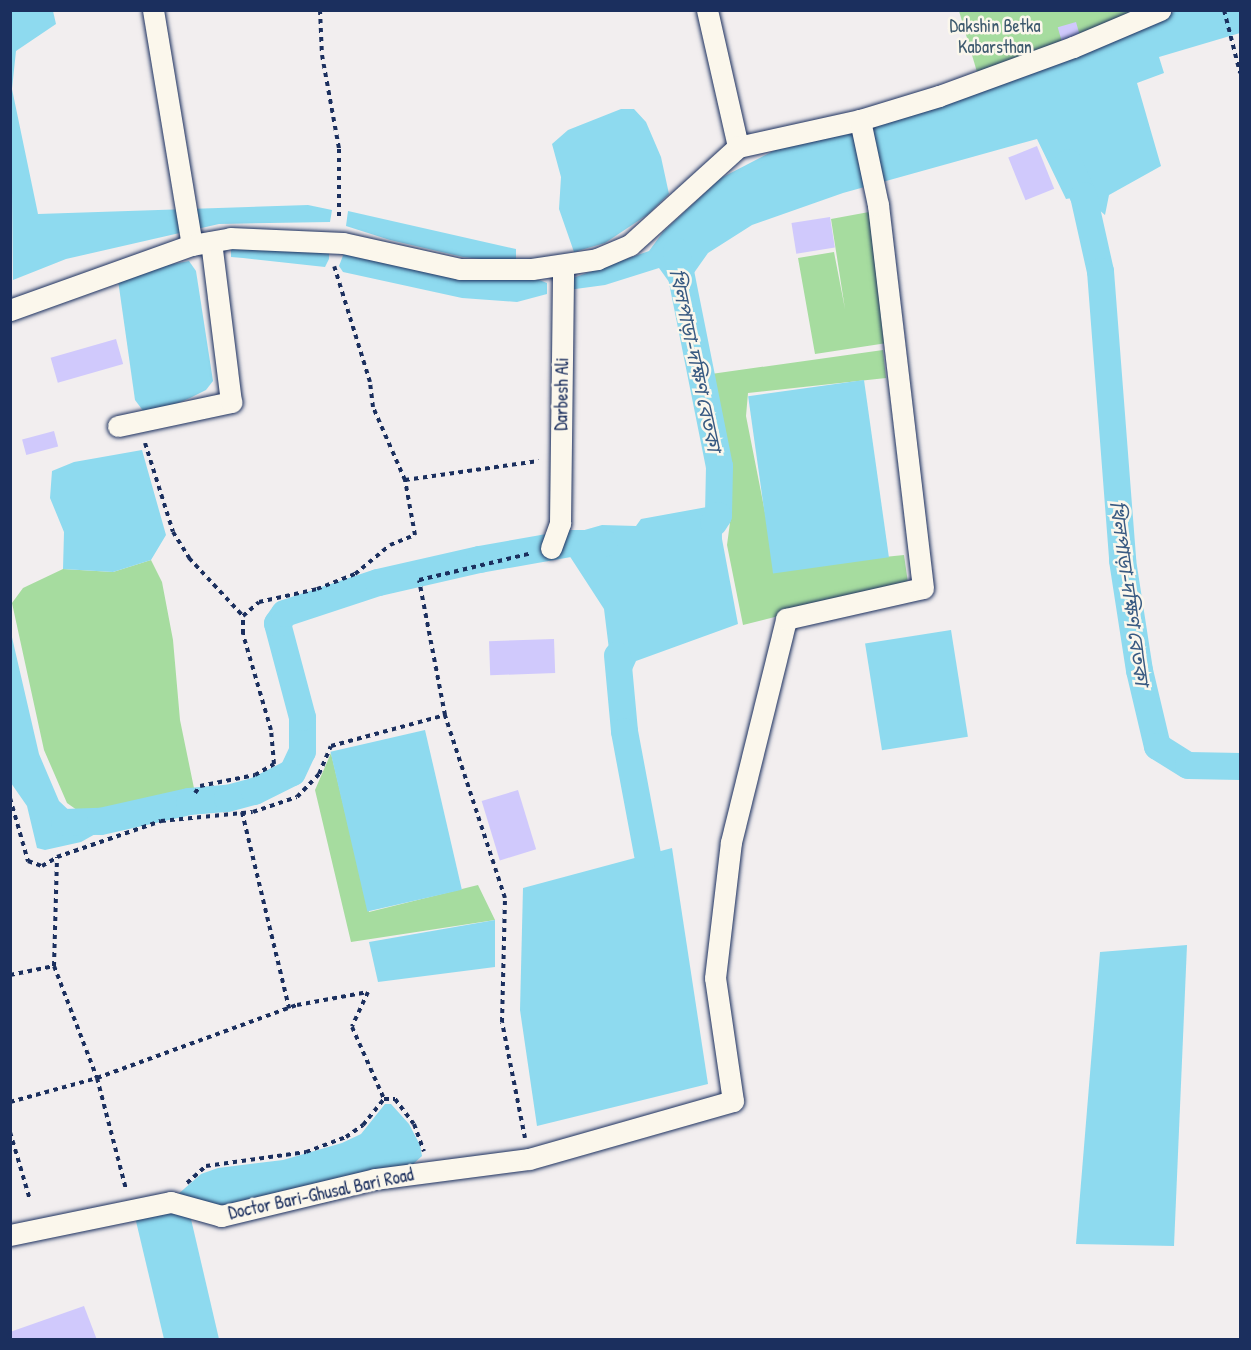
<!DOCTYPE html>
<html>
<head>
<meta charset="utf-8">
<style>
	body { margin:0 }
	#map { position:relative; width:1251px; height:1350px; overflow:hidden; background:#f2eeef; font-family:"Patrick Hand","Noto Sans Bengali",sans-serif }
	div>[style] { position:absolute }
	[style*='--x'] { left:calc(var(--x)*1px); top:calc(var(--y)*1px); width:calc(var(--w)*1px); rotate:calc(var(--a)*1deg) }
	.green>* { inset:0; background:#a6dc9f }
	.water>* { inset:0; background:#8edaef; transform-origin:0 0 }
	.canal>* { height:27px; margin:-13.5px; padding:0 13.5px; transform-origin:13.5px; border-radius:13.5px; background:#8edaef }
	.building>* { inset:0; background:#d0c9fc; transform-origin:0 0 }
	.path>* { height:4px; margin-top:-2px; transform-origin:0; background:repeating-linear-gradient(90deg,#1b2f5e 0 4.5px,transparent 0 9px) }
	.roads { filter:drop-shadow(0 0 2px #1b2f5e) drop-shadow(0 0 2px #1b2f5e) }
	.minor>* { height:21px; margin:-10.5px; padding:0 10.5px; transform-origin:10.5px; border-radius:10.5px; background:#fbf7ec }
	span { translate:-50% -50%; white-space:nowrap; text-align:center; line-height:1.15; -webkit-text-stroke:5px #fbf7ec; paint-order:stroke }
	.park-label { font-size:18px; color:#3e5a6e }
	.street-label { font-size:18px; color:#1b2f5e }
	.water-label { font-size:20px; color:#385a82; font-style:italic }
	.frame { position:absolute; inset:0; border:12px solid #1b2f5e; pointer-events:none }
</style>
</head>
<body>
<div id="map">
	<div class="green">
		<i style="clip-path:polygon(1128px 10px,1130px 17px,977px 72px,959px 11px)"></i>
		<i style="clip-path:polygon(869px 212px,887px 343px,815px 354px,798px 258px,834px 252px,845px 309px,831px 219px)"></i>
		<i style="clip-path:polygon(883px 350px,886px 378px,748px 393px,746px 416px,776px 568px,904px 555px,908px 583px,743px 625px,727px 545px,731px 515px,704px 375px)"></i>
		<i style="clip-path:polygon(151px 560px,162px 582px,173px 640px,180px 720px,195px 793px,139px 810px,84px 815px,67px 803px,44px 750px,12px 603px,23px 588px,63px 569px,113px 572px)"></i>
		<i style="clip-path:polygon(331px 753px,369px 912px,478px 885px,495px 920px,351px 942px,315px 790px)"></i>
	</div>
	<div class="water">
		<i style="clip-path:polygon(10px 11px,53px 11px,56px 24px,16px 51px,12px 89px,38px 214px,308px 205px,332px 210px,330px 222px,219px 224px,66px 259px,13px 280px)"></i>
		<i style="clip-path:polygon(1177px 11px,1240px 11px,1240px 33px,1159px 57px,1164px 73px,1137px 83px,1161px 166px,1109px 195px,1105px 215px,1083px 196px,1066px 199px,1037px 139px,843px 193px,752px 225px,708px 253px,684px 287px,672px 286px,659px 268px,605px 285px,568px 290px,570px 279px,649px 251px,663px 232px,721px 178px,779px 148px)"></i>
		<i style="clip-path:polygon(621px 109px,634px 109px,646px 122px,661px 157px,669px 194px,647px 215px,605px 243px,574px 252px,559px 209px,561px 177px,552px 144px,568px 130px)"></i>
		<i style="clip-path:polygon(348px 211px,516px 249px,516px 263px,463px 257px,390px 240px,346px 226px)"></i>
		<i style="clip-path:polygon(231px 247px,329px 251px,329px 259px,325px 267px,243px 258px,231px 257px)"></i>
		<i style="clip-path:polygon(344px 253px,467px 279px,539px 280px,547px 283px,547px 294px,517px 302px,462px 298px,343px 272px,339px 266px)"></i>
		<i style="clip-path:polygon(189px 261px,196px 271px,213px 381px,206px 390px,190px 398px,161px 410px,144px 412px,135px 400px,118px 280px,131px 272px)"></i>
		<i style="left:864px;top:380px;width:179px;height:117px;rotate:82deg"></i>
		<i style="clip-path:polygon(142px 450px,166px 535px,151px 560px,113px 572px,63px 569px,64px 532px,50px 498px,52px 471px,74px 462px)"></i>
		<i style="clip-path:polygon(721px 488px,722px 539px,738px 624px,636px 661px,623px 690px,614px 690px,604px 609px,567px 552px,567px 535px,602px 525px,636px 526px,641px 519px,707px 507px,714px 489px)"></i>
		<i style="left:951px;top:630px;width:108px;height:87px;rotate:81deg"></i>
		<i style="clip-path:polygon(11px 633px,39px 754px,59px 801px,75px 816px,111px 820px,113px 824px,81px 842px,45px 850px,37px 848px,27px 806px,11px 783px)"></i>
		<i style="left:425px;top:730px;width:164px;height:97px;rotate:77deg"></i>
		<i style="clip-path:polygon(672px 848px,708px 1084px,537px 1126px,520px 1010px,523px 888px)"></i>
		<i style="clip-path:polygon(495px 920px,495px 967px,378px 982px,369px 942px)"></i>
		<i style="clip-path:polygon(1187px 945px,1174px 1246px,1076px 1244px,1100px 952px)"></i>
		<i style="clip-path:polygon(385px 1104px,391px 1104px,409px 1124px,420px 1145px,422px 1156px,412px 1165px,216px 1208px,176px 1196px,201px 1174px,218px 1168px,283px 1160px,342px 1143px,361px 1134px)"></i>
		<i style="clip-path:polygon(173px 1212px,191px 1219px,219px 1339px,164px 1339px,135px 1217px)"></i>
	</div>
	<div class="canal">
		<i style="--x:1068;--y:162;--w:36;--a:66"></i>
		<i style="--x:1083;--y:195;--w:78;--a:77.4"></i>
		<i style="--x:1100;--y:271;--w:290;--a:85.6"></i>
		<i style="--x:1122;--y:560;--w:111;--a:81.2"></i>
		<i style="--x:1139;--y:670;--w:78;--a:76.7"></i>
		<i style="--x:1157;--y:746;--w:36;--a:32"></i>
		<i style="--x:1188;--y:765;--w:52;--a:1.1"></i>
		<i style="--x:676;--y:251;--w:219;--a:78.7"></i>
		<i style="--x:719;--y:466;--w:49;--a:91.2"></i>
		<i style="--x:718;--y:515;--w:9;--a:122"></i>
		<i style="--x:617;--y:655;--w:76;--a:84.7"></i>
		<i style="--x:624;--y:731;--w:125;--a:79.4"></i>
		<i style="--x:64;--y:822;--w:36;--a:-2"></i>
		<i style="--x:100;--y:821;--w:91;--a:-12.7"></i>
		<i style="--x:189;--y:801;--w:38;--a:-5"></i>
		<i style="--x:227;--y:798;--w:28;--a:-15"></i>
		<i style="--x:254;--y:791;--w:42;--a:-26.6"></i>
		<i style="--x:292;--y:772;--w:23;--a:-65"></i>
		<i style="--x:302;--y:751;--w:34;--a:-90"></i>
		<i style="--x:302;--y:717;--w:97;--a:-104.9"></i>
		<i style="--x:277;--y:623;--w:12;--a:-55"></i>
		<i style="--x:284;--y:613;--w:99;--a:-18.3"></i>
		<i style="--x:378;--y:582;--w:104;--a:-12.8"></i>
		<i style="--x:479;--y:559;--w:92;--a:-10"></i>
		<i style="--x:570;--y:543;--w:34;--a:0"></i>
	</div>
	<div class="building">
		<i style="left:1076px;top:22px;width:15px;height:19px;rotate:74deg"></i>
		<i style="left:1037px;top:146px;width:46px;height:31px;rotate:68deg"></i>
		<i style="left:830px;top:217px;width:31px;height:39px;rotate:81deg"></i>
		<i style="left:116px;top:339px;width:26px;height:68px;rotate:74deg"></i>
		<i style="left:54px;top:431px;width:16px;height:33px;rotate:75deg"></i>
		<i style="left:554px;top:639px;width:34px;height:65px;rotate:88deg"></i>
		<i style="left:518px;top:790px;width:62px;height:38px;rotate:73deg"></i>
		<i style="clip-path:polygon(84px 1306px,97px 1340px,10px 1340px,10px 1332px)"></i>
	</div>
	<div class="path">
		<i style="--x:320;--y:10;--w:45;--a:87.5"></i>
		<i style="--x:322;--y:55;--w:96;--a:79.7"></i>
		<i style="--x:339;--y:149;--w:72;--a:90"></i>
		<i style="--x:1224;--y:10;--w:65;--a:75.7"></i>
		<i style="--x:145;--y:443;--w:93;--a:72.5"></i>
		<i style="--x:173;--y:532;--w:31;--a:58"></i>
		<i style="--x:189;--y:558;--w:79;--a:47"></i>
		<i style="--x:405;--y:480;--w:135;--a:-8.1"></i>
		<i style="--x:195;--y:793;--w:9;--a:-54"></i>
		<i style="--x:200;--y:786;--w:56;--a:-11.3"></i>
		<i style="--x:255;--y:775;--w:22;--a:-30"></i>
		<i style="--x:274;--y:764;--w:34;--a:-95"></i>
		<i style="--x:271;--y:730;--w:100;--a:-106.3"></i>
		<i style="--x:243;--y:634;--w:18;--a:-90"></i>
		<i style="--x:243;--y:616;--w:21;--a:-41"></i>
		<i style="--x:259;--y:602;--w:59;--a:-12.6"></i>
		<i style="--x:317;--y:589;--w:41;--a:-21.5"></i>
		<i style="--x:355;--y:574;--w:45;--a:-39.6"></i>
		<i style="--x:390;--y:545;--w:27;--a:-22"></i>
		<i style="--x:415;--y:535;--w:56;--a:-100.3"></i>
		<i style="--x:405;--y:480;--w:80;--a:-113.7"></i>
		<i style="--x:373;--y:407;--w:25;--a:-97"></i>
		<i style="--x:370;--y:382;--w:121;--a:-107.2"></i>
		<i style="--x:10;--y:798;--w:66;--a:74.1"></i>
		<i style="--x:28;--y:861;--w:15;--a:20"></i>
		<i style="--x:42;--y:866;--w:16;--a:-30"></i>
		<i style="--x:242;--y:812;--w:202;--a:76.5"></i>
		<i style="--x:54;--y:966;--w:109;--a:-88.4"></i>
		<i style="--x:57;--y:857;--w:110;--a:-19.1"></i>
		<i style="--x:161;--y:821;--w:92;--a:-5.6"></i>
		<i style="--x:253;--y:812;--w:46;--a:-18.8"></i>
		<i style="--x:297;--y:797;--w:32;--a:-46"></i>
		<i style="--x:319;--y:774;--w:30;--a:-67"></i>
		<i style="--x:331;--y:746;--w:118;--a:-15.2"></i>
		<i style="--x:10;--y:975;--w:45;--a:-11.6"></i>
		<i style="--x:54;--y:966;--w:120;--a:69"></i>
		<i style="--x:97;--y:1078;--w:213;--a:-20.1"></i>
		<i style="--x:297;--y:1005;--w:72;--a:-10.4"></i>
		<i style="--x:368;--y:992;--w:38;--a:115"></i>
		<i style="--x:352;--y:1027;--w:79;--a:66"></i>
		<i style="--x:384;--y:1099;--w:11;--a:0"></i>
		<i style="--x:395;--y:1099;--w:31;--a:53"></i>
		<i style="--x:414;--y:1124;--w:29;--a:70"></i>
		<i style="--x:10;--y:1102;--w:90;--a:-15.4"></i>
		<i style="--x:97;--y:1078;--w:115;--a:75.4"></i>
		<i style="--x:10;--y:1132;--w:71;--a:73.6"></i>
		<i style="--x:525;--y:1138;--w:118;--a:-101.2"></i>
		<i style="--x:502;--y:1022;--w:124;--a:-88.6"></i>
		<i style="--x:505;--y:898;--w:193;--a:-108.2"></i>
		<i style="--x:445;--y:715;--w:137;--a:-100.9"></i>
		<i style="--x:419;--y:580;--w:116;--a:-13.4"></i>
		<i style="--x:187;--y:1183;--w:25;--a:-42"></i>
		<i style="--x:206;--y:1166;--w:101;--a:-8"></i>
		<i style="--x:306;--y:1152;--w:43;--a:-20.6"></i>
		<i style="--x:346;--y:1137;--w:21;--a:-35"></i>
		<i style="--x:363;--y:1125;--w:33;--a:-51"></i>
	</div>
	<div class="roads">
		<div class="minor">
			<i style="--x:153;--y:10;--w:238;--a:80.6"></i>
			<i style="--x:707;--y:10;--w:140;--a:77.2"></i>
			<i style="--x:10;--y:310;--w:193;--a:-19.7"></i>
			<i style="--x:192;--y:245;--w:39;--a:-10"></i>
			<i style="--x:230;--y:238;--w:113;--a:2.5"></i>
			<i style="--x:343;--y:243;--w:120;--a:12.5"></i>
			<i style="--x:460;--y:269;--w:72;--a:0"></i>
			<i style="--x:532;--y:269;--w:66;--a:-8.7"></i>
			<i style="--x:597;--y:259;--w:36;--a:-23"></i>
			<i style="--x:630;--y:245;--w:146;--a:-42.2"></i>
			<i style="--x:738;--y:147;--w:125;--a:-12.5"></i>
			<i style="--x:860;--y:120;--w:83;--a:-16.9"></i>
			<i style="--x:939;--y:96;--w:143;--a:-20.1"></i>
			<i style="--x:1073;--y:47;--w:95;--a:-23"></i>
			<i style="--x:118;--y:426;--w:116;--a:-12"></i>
			<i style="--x:231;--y:402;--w:161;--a:-97.1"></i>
			<i style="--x:551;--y:548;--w:27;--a:-70"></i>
			<i style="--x:560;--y:523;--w:257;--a:-89.3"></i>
			<i style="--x:10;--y:1235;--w:164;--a:-11.6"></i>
			<i style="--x:171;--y:1202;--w:52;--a:15.6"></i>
			<i style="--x:221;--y:1216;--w:158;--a:-13.5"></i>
			<i style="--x:375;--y:1179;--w:155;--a:-7.4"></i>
			<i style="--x:529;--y:1159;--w:212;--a:-15.9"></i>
			<i style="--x:733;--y:1101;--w:124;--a:-98.3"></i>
			<i style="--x:715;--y:978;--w:137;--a:-83.3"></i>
			<i style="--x:731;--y:842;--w:230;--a:-76.1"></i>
			<i style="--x:786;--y:619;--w:140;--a:-12.8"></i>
			<i style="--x:923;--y:588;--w:386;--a:-96.7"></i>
			<i style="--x:878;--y:205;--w:87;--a:-102"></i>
		</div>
	</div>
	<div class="park-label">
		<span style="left:995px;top:37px">Dakshin Betka<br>Kabarsthan</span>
	</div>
	<div class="street-label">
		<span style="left:562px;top:394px;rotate:-89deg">Darbesh Ali</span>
		<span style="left:321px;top:1194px;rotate:-12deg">Doctor Bari-Ghusal Bari Road</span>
	</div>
	<div class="water-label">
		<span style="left:696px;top:360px;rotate:78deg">খিলপাড়া-দক্ষিণ বেতকা</span>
		<span style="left:1130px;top:593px;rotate:82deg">খিলপাড়া-দক্ষিণ বেতকা</span>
	</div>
	<div class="frame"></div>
</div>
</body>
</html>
